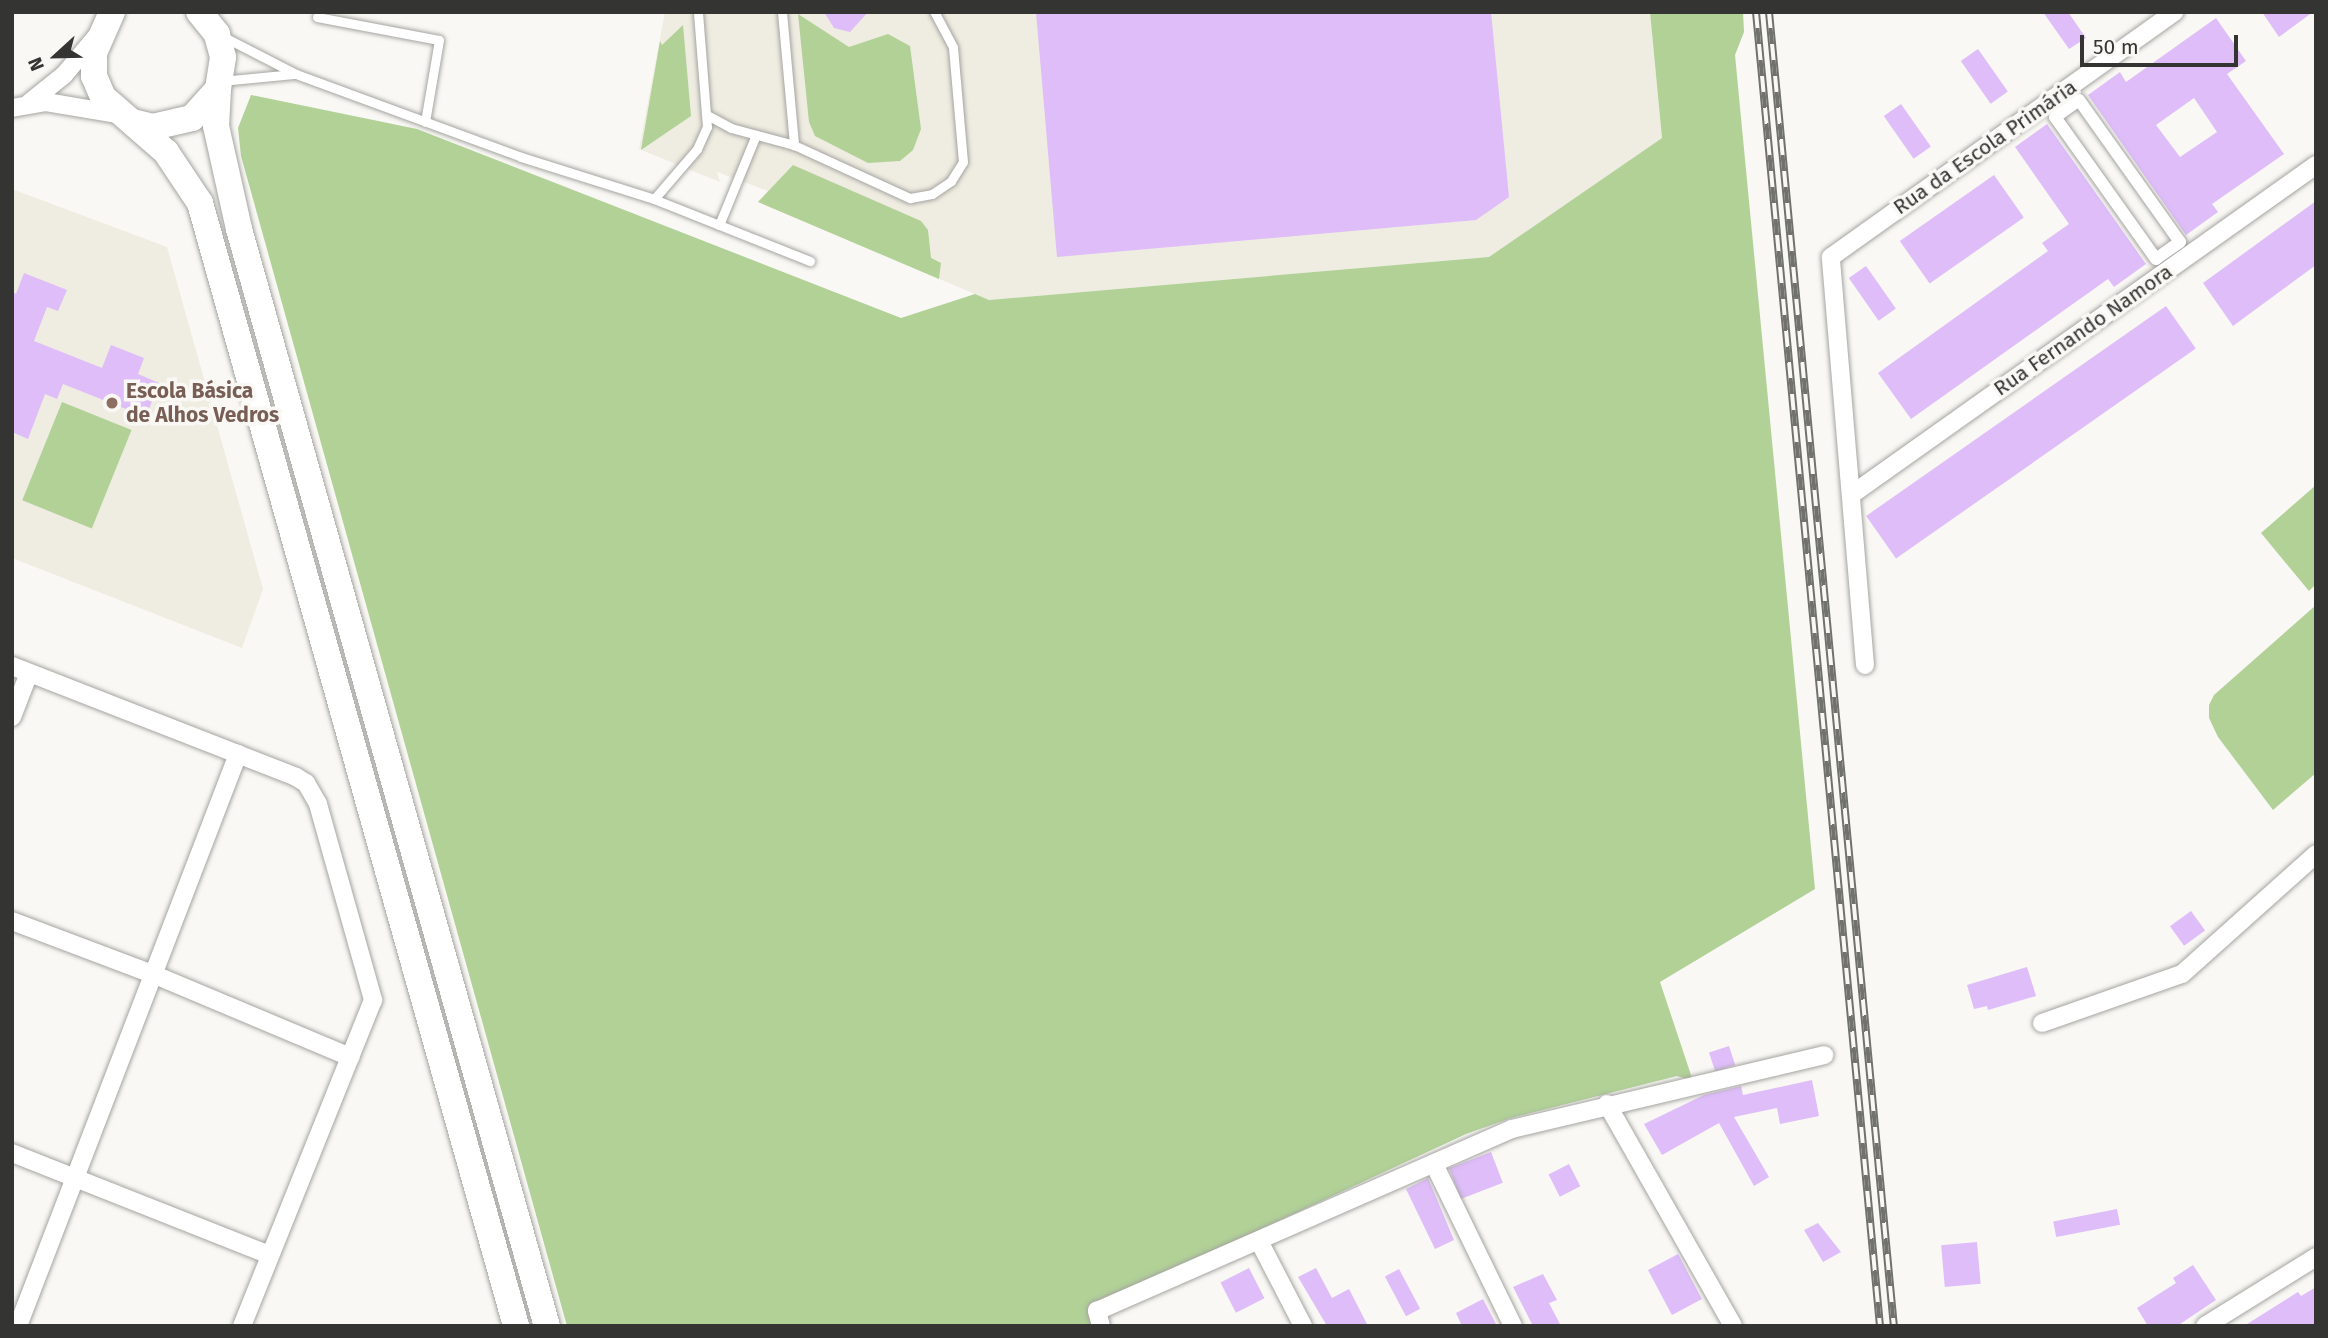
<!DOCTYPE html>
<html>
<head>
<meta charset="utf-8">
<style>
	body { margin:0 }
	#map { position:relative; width:2328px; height:1338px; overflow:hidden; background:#f9f8f4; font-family:"Fira Sans",sans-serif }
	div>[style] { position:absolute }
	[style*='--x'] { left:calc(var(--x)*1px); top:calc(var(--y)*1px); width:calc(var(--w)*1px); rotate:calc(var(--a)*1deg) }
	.built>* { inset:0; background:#efece1 }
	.green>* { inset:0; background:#b1d197; transform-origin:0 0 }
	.building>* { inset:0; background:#debdf9; transform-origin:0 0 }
	.roads { filter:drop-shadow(0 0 2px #a5a4a1) drop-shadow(0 0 2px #a5a4a1) }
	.service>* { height:9px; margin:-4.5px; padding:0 4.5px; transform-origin:4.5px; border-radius:4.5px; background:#fff }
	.pedestrian>* { height:12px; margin:-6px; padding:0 6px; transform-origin:6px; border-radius:6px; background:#fff }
	.minor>* { height:18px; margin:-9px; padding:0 9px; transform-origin:9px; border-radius:9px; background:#fff }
	.primary>* { height:26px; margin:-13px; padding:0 13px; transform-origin:13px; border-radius:13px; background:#fff }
	.rail>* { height:8px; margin-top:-4px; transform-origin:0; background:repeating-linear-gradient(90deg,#f9f8f4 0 16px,#71716e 0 32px); box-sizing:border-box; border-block:2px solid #71716e }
	.dots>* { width:19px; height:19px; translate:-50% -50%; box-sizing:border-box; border:4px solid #f9f8f4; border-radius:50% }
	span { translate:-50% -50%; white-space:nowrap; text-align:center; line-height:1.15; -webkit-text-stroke:7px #f9f8f4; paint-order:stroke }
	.street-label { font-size:21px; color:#343432 }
	.education-label { font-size:21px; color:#785e54; font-weight:700 }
	.left { translate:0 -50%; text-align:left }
	.frame { position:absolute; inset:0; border:14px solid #343432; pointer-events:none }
	.north { position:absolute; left:21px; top:21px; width:70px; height:70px; -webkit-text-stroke:5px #f9f8f4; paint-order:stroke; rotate:248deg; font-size:19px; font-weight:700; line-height:28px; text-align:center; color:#343432 }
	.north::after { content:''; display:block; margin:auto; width:24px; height:32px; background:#343432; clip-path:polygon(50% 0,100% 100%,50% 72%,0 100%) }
	.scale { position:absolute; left:2080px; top:35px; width:158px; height:32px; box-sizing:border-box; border:4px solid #343432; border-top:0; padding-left:9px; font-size:21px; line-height:24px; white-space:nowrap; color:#343432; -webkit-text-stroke:5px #f9f8f4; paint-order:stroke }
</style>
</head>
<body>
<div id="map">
	<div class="built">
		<i style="clip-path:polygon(665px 12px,1650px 12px,1662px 138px,1489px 257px,989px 300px,758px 202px,768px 191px,717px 172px,720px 182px,639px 149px)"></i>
		<i style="clip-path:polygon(12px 189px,167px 247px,263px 589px,242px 648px,12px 558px)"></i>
	</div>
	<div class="green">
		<i style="clip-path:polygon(1650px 12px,1743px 12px,1744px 32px,1735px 55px,1815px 889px,1660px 982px,1693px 1081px,1677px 1076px,1511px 1118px,1466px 1134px,1089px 1309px,1092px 1326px,567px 1326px,241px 156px,238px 128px,251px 95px,417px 129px,901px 318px,975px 294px,989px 300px,1489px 257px,1662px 138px)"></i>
		<i style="clip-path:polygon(798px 14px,849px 47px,888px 34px,910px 46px,921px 129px,913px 150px,900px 161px,868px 163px,815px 136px,809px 122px)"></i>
		<i style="clip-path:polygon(683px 25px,691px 116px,641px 150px,660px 41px,662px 45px)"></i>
		<i style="clip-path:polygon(793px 165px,921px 221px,928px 230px,931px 258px,941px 263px,939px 279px,758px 202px)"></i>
		<i style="left:62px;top:402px;width:75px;height:106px;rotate:22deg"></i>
		<i style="clip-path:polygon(2316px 485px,2316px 584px,2309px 591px,2261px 533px)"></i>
		<i style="clip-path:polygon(2316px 605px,2316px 773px,2273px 810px,2218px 737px,2209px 718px,2209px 705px,2214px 695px)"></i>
	</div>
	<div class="building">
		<i style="clip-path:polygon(824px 12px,868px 12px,850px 32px,834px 28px)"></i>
		<i style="clip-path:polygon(1036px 12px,1491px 12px,1509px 197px,1476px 220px,1057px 257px)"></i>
		<i style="clip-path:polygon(2043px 12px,2068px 12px,2086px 38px,2069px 49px)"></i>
		<i style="clip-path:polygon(2262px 12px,2313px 12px,2279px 37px)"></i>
		<i style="clip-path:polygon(evenodd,2216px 18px,2246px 61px,2227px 74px,2284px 154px,2212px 204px,2218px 212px,2186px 235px,2088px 95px,2120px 72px,2126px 82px,2216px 18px,2194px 98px,2217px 132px,2180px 157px,2156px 125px,2194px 98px)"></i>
		<i style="left:1978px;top:49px;width:52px;height:21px;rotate:55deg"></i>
		<i style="left:1901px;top:104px;width:52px;height:21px;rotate:55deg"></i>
		<i style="clip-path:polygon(2047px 124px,2146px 264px,2114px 287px,2108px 279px,1911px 419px,1878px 373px,2048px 251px,2042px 243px,2069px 224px,2015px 147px)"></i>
		<i style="left:1994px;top:175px;width:52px;height:115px;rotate:55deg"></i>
		<i style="clip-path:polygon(2316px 201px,2316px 265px,2233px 326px,2203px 283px)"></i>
		<i style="left:1866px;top:266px;width:52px;height:21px;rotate:55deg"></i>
		<i style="clip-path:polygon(24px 273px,67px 290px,58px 311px,47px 307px,34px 341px,102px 368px,111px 345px,144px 358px,138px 374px,159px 383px,146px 417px,63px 384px,57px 399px,45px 394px,28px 439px,12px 432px,12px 292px,16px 294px)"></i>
		<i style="left:2166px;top:306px;width:52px;height:366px;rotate:55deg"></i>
		<i style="left:2191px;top:911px;width:24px;height:26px;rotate:54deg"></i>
		<i style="clip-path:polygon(2027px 967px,2036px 996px,1988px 1010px,1987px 1006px,1974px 1009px,1967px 985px)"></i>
		<i style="left:1729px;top:1046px;width:20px;height:21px;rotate:72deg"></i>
		<i style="clip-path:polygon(1812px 1080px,1819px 1116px,1780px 1124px,1777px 1108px,1734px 1117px,1769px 1177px,1754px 1186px,1719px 1123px,1662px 1155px,1644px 1124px,1704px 1095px,1741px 1086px,1743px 1095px)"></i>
		<i style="left:1491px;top:1152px;width:33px;height:45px;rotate:69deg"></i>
		<i style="left:1569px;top:1164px;width:25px;height:23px;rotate:63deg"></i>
		<i style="clip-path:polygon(1428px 1178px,1454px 1240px,1435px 1249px,1406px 1189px)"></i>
		<i style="left:2117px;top:1209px;width:16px;height:65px;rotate:79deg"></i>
		<i style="clip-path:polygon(1818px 1223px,1841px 1252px,1823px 1262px,1804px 1230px)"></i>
		<i style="left:1977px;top:1242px;width:42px;height:36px;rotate:85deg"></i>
		<i style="left:1678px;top:1254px;width:51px;height:34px;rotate:62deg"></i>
		<i style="clip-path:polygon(2193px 1265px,2216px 1300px,2177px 1326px,2148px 1326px,2137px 1308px,2176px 1283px,2173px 1278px)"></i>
		<i style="left:1249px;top:1268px;width:34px;height:32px;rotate:63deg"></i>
		<i style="clip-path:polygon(1316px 1268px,1332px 1298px,1349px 1289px,1368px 1326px,1327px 1326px,1298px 1277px)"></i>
		<i style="left:1399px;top:1269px;width:45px;height:16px;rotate:62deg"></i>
		<i style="clip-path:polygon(1543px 1274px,1557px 1300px,1549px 1303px,1561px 1326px,1533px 1326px,1513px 1287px)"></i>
		<i style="clip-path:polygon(2316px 1287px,2316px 1326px,2244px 1326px,2298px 1292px,2301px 1296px)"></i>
		<i style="clip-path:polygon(1483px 1299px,1497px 1326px,1462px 1326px,1456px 1313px)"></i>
	</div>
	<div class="roads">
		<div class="service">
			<i style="--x:782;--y:12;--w:134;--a:84.8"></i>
			<i style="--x:317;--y:17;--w:124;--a:10.7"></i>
			<i style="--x:439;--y:40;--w:83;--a:99.7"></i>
			<i style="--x:224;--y:37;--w:81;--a:27.2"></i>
			<i style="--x:296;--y:74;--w:240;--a:20.2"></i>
			<i style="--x:521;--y:157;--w:139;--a:17.5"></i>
			<i style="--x:654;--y:199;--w:168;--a:21.7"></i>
			<i style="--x:221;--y:81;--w:73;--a:-5.5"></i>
			<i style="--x:707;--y:115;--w:27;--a:28"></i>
			<i style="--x:731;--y:128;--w:65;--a:15.1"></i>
			<i style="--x:794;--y:145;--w:128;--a:24.6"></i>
			<i style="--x:910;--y:198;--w:22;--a:-10"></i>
			<i style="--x:932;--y:194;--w:23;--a:-34"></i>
			<i style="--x:951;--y:181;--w:22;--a:-58"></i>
			<i style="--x:963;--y:162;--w:115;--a:-95"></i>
			<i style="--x:953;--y:47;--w:40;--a:-118"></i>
			<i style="--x:654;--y:199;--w:66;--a:-49.3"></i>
			<i style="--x:697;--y:149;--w:24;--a:-66"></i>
			<i style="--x:707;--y:127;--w:115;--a:-94.5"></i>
			<i style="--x:719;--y:225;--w:97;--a:-67.7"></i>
		</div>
		<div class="pedestrian">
			<i style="--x:2079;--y:100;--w:174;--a:54.6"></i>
			<i style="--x:2180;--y:242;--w:29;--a:145"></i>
			<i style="--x:2156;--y:259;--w:174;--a:-125.4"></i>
			<i style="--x:2055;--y:117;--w:29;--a:-35"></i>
		</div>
		<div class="minor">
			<i style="--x:29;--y:103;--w:45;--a:-38.7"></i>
			<i style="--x:64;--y:75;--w:50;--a:-49.9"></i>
			<i style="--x:12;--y:108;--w:35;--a:-10"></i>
			<i style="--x:46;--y:102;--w:73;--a:9.5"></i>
			<i style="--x:1851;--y:495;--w:570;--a:-35.36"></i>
			<i style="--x:1865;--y:665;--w:409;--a:-94.8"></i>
			<i style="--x:1831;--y:257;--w:422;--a:-35.5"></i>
			<i style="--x:12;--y:666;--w:305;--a:21.3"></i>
			<i style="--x:296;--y:777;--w:12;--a:31"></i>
			<i style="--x:306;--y:783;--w:24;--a:60"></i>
			<i style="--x:318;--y:804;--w:204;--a:74.3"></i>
			<i style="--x:373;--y:1000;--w:351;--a:111.9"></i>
			<i style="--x:12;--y:717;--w:47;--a:-68.9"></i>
			<i style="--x:12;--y:921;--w:153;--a:20.7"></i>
			<i style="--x:155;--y:975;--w:212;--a:22.8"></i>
			<i style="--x:2042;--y:1023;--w:148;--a:-19.3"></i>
			<i style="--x:2182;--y:974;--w:180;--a:-41.8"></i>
			<i style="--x:1607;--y:1104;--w:255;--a:60.4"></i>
			<i style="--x:12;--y:1153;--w:277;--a:21.6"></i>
			<i style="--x:1434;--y:1164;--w:180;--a:64"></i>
			<i style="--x:1259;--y:1241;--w:96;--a:62.6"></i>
			<i style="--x:18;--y:1326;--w:613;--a:-68.96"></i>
			<i style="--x:1101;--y:1326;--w:16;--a:-105"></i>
			<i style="--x:1097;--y:1311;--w:453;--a:-23.7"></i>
			<i style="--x:1512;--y:1129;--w:321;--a:-13.3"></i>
			<i style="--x:2205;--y:1326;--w:131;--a:-31.9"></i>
		</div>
		<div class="primary">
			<i style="--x:112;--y:12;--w:45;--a:113.7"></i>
			<i style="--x:94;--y:53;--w:23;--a:90"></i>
			<i style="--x:94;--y:76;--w:23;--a:67"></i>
			<i style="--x:103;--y:97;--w:84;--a:41.1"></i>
			<i style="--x:166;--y:152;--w:61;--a:56.3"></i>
			<i style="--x:200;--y:203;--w:1167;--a:74.28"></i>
			<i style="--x:218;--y:89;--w:37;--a:93"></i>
			<i style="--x:216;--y:126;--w:106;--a:77.4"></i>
			<i style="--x:239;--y:229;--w:1139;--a:74.32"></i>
			<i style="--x:133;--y:122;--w:21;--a:14"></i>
			<i style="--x:153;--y:127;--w:40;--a:-13"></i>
			<i style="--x:192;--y:118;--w:39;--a:-48"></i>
			<i style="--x:218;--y:89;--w:32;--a:-81"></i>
			<i style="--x:223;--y:57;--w:24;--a:-105"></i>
			<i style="--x:217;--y:34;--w:28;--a:-129"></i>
		</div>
	</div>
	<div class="rail">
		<i style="--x:1756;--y:12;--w:1320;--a:84.61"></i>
		<i style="--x:1769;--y:12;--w:1320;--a:84.57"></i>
	</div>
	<div class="dots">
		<i style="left:112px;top:403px;background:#8d6e63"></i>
	</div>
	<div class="street-label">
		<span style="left:1985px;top:147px;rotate:-35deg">Rua da Escola Primária</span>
		<span style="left:2083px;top:330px;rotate:-35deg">Rua Fernando Namora</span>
	</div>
	<div class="education-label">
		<span class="left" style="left:126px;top:403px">Escola Básica<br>de Alhos Vedros</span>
	</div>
	<div class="frame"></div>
	<div class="north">N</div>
	<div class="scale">50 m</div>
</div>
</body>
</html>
